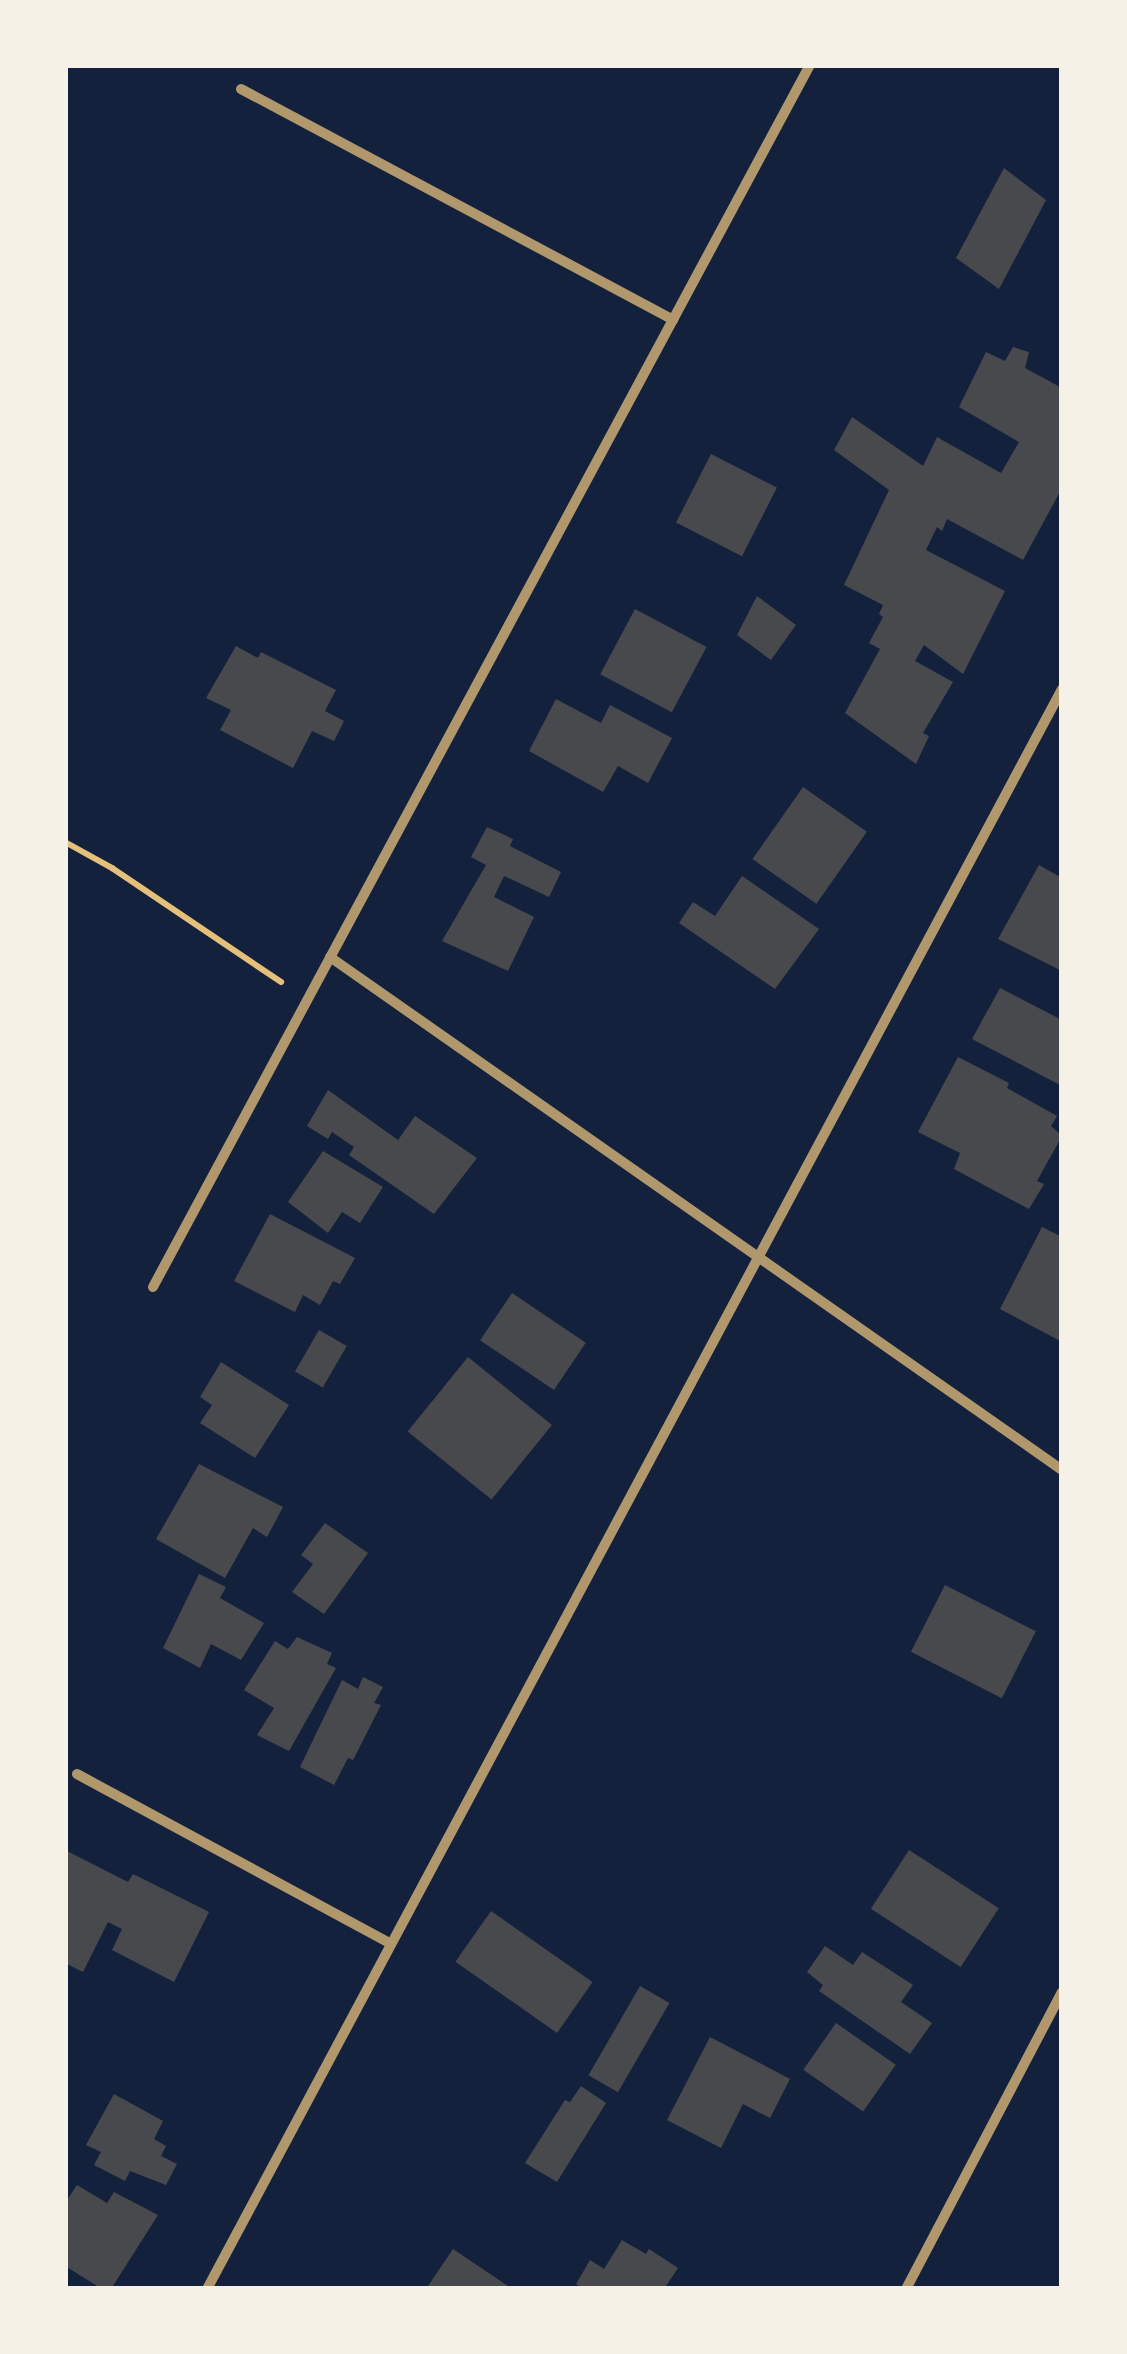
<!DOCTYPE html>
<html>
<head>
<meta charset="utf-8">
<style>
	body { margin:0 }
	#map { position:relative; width:1127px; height:2354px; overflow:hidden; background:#14213d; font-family:Mulish,sans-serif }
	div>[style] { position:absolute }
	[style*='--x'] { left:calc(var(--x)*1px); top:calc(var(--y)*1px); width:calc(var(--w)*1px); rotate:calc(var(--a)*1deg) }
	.building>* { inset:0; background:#48494c; transform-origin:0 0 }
	.path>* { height:6px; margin:-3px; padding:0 3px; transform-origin:3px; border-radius:3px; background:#e5c07b }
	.minor>* { height:10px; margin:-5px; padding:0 5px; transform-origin:5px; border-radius:5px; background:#b1986c }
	span { translate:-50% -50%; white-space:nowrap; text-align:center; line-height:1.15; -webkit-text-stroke:9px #f6f1e7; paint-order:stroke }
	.frame { position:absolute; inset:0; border:68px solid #f6f1e7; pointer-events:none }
</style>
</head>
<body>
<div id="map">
	<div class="building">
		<i style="clip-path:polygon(1004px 168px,1046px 200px,999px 289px,956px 258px)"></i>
		<i style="clip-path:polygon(1013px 347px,1029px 352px,1025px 368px,1062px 388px,1062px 488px,1023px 560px,947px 519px,942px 531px,937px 527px,926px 550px,1005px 591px,963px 674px,924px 645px,915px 661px,953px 682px,923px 733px,929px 736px,916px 764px,845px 713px,880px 649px,869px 643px,883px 617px,879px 614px,883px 605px,844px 585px,889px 490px,834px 450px,852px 417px,923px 466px,937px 437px,1001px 473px,1019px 442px,959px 407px,986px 352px,1005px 361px)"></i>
		<i style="left:711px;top:454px;width:74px;height:77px;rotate:27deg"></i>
		<i style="clip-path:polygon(757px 596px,796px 625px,771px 660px,737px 635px)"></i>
		<i style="left:635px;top:609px;width:81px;height:74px;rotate:28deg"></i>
		<i style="clip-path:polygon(236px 646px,258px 658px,261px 652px,336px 690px,325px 711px,344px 721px,334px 741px,312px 731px,293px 768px,220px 730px,231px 710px,206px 698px)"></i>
		<i style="clip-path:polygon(556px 699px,601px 723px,610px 705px,672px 738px,648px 783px,618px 766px,603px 792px,529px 751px)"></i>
		<i style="left:803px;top:787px;width:78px;height:88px;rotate:35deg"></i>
		<i style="clip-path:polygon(487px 827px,513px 839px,510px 846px,561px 872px,549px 897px,504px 876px,494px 897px,534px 917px,508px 971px,442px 941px,486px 865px,471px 857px)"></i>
		<i style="clip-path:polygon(1039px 865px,1062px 878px,1062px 971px,998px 939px)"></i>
		<i style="clip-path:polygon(742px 876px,819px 929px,775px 989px,679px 923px,693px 902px,715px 916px)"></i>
		<i style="clip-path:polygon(1000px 988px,1062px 1020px,1062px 1086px,972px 1039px)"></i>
		<i style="clip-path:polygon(958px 1057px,1009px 1083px,1007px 1088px,1057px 1116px,1051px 1126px,1062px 1136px,1037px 1181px,1044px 1184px,1029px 1209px,954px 1169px,960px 1153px,918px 1132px)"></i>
		<i style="clip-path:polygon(328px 1090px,398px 1140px,415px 1116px,477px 1158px,434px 1214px,349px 1155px,354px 1147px,332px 1132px,328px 1139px,307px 1126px)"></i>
		<i style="clip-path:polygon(323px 1151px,383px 1187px,360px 1223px,342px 1212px,328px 1233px,288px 1202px)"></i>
		<i style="clip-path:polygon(270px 1214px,355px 1258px,340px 1284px,333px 1281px,320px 1305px,303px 1295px,295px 1312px,234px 1281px)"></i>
		<i style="clip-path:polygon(1042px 1227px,1062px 1237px,1062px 1342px,1000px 1309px)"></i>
		<i style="left:512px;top:1293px;width:89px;height:57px;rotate:34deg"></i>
		<i style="left:319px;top:1330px;width:32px;height:48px;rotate:30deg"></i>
		<i style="left:468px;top:1357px;width:108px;height:96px;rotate:39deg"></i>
		<i style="clip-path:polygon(221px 1362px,289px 1405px,255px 1458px,200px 1423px,212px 1405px,200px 1397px)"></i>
		<i style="clip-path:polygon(199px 1464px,283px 1507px,267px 1537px,253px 1528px,225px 1578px,156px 1539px)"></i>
		<i style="clip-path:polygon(325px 1523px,368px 1553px,324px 1614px,292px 1592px,313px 1564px,301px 1555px)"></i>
		<i style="clip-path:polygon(199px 1574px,226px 1587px,220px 1598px,264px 1623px,241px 1660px,211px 1644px,200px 1668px,163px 1648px)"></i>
		<i style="left:945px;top:1585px;width:102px;height:75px;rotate:27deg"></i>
		<i style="clip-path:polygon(297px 1637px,332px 1653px,327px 1664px,336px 1668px,289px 1751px,257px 1735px,274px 1708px,244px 1690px,275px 1641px,288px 1649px)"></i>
		<i style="clip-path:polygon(363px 1677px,383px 1687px,374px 1703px,381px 1705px,353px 1760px,348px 1758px,334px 1785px,300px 1767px,342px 1680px,358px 1689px)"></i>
		<i style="clip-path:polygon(65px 1850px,128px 1882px,133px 1874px,209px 1912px,174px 1982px,112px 1950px,122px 1929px,108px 1922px,83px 1972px,65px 1963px)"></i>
		<i style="left:909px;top:1850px;width:107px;height:70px;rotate:33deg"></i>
		<i style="left:491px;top:1911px;width:124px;height:62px;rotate:35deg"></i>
		<i style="clip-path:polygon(825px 1946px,853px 1965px,862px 1952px,913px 1985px,901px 2002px,932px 2023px,910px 2054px,819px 1991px,823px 1985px,807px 1972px)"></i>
		<i style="left:640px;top:1986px;width:34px;height:103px;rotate:30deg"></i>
		<i style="left:836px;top:2023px;width:73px;height:57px;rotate:35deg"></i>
		<i style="clip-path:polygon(710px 2037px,790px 2079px,770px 2118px,743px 2104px,721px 2148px,667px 2120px)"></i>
		<i style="clip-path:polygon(581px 2086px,606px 2103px,557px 2182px,525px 2163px,565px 2100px,570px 2102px)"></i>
		<i style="clip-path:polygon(114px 2094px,163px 2121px,154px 2139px,166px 2146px,161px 2156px,177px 2164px,166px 2185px,130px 2171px,125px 2181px,94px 2165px,101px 2152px,86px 2145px)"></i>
		<i style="clip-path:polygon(77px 2185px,107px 2203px,114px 2192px,158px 2215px,111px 2289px,102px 2289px,65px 2266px,65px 2203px)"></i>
		<i style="clip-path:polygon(622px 2240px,646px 2254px,649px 2249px,678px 2268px,664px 2289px,584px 2289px,576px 2284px,590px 2260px,604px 2269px)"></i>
		<i style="clip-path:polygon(453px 2249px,508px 2286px,506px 2289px,426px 2289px)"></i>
	</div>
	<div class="path">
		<i style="--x:65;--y:842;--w:54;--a:29"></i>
		<i style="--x:112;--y:868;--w:204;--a:34"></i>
	</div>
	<div class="minor">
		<i style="--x:241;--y:89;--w:490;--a:28.1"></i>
		<i style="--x:330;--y:957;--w:894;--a:35.02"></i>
		<i style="--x:153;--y:1287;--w:1387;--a:-61.74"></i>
		<i style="--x:77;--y:1774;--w:357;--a:28.4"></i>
		<i style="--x:207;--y:2289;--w:1814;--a:-61.88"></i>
		<i style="--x:906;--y:2289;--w:335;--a:-62.3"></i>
	</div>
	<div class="frame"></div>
</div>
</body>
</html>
